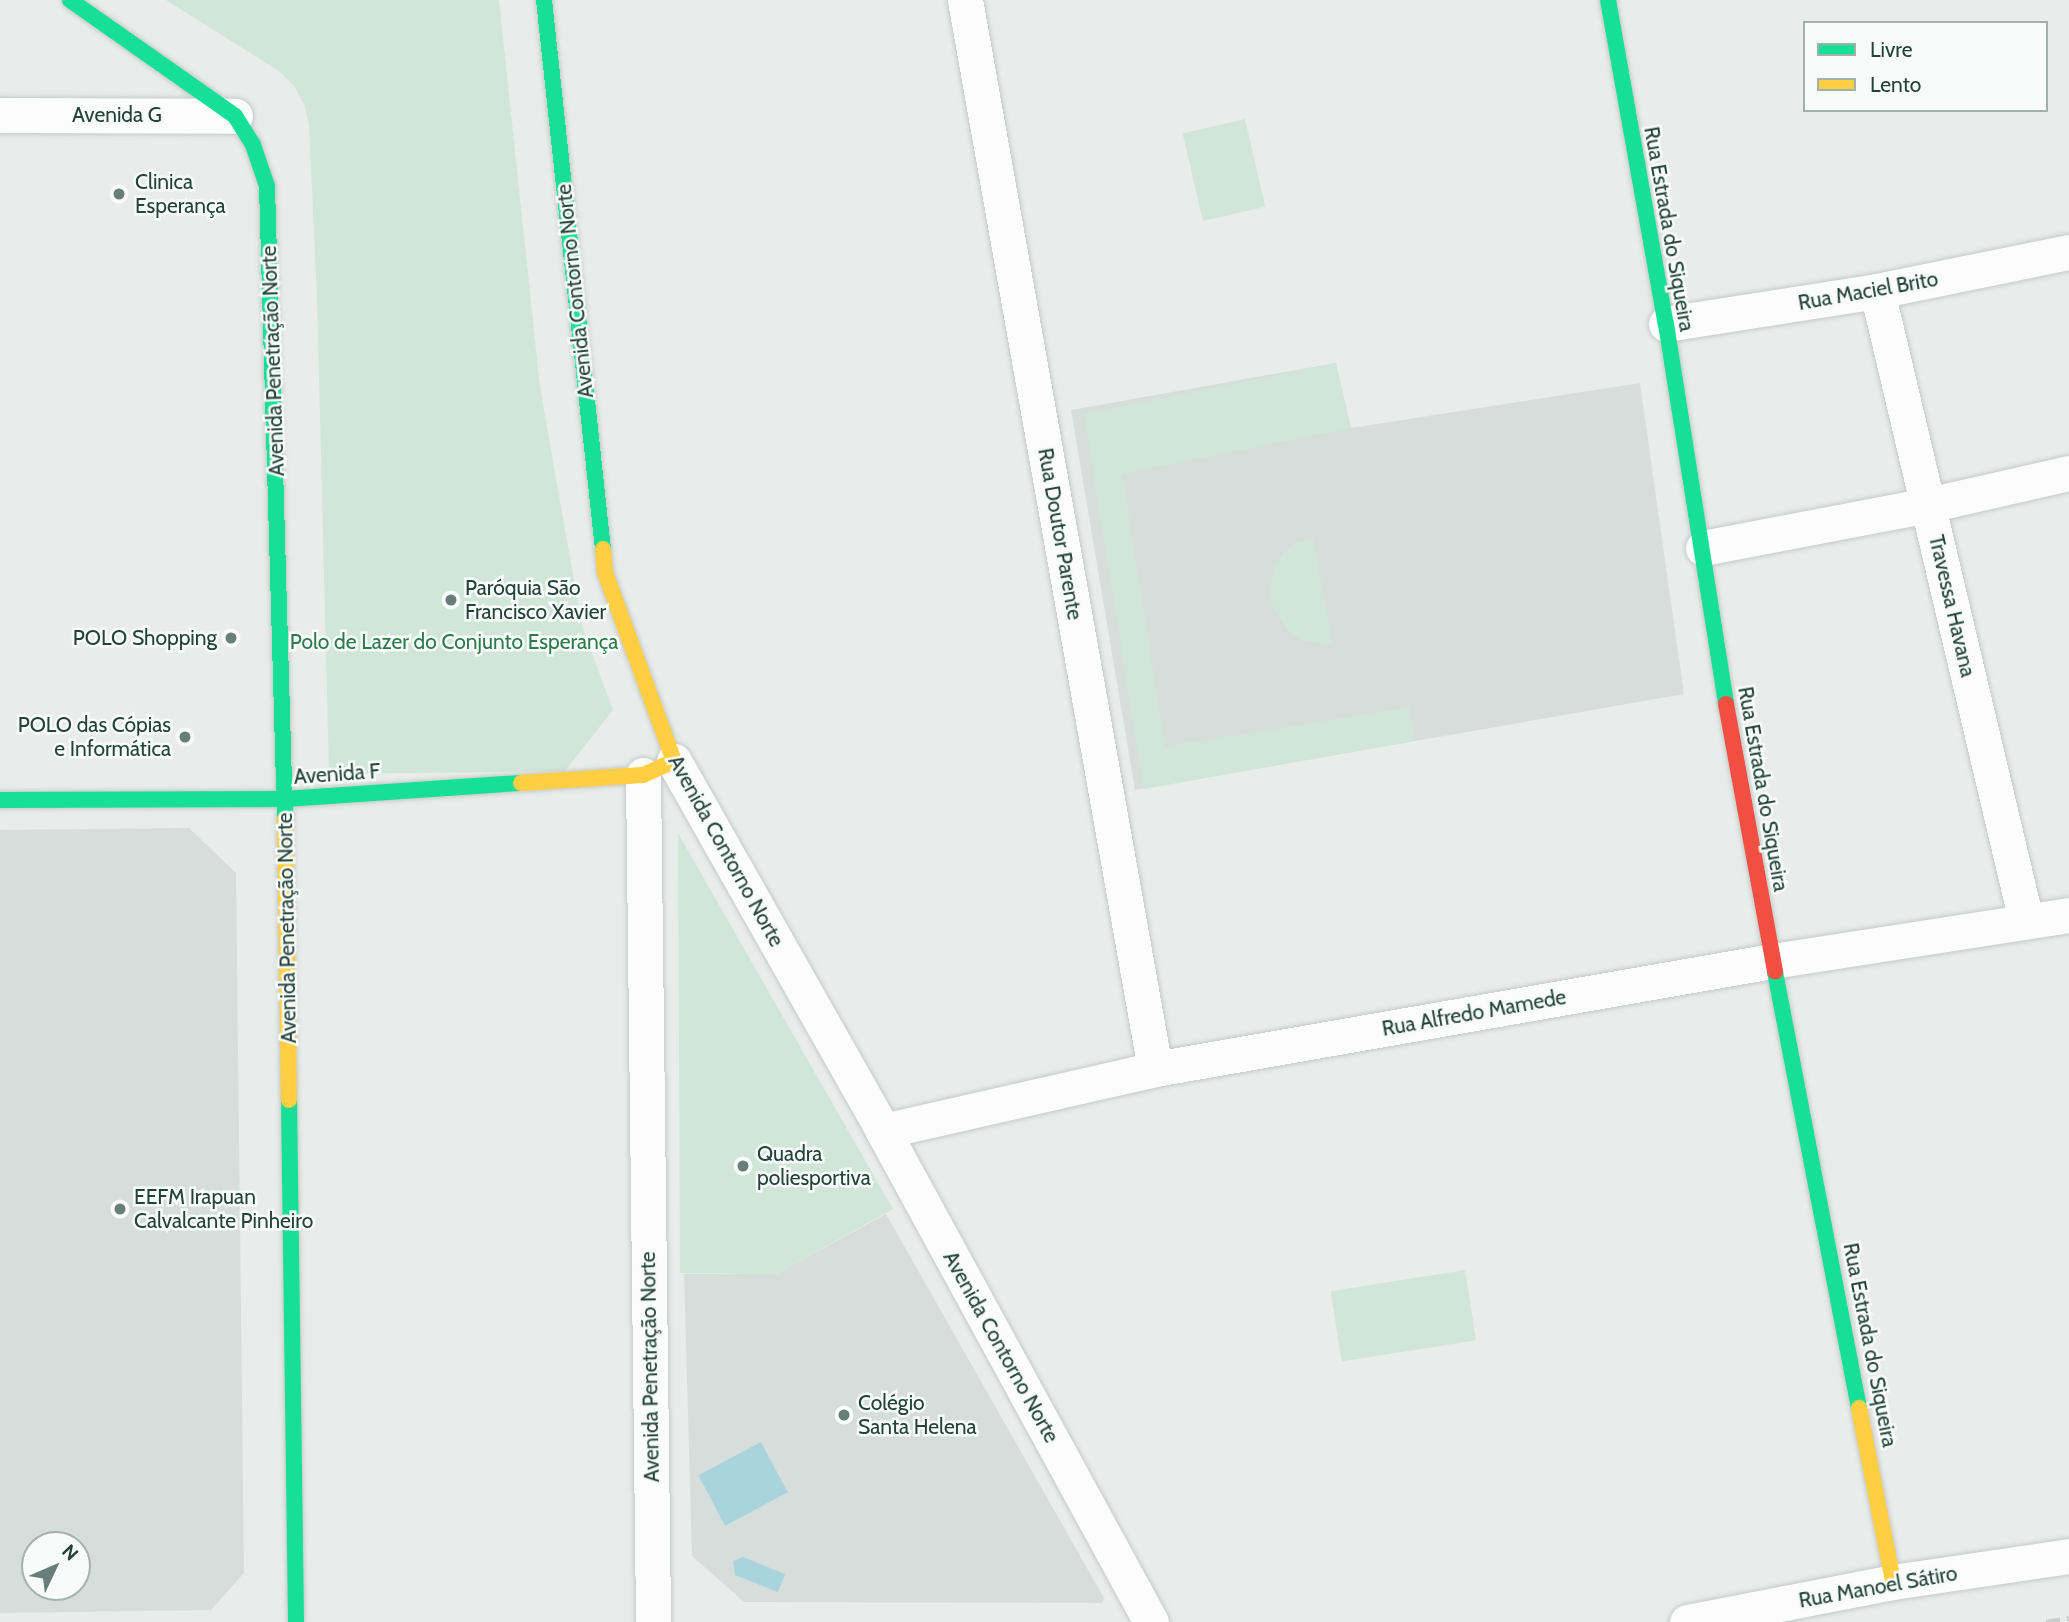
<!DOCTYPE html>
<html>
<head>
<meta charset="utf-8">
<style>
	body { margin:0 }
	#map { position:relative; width:2069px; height:1622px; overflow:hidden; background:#e8edeb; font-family:Cabin,sans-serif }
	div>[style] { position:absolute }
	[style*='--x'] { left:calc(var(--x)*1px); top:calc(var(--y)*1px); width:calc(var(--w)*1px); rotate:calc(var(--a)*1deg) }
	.built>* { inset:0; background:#d6dedb }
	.green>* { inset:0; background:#d1e6d8; transform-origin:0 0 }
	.water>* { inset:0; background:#a9d4db; transform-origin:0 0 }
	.roads { filter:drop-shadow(0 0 2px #c5cac8) drop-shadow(0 0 2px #c5cac8) }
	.street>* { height:35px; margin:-17.5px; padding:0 17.5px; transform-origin:17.5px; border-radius:17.5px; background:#fcfcfc }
	.fast>* { height:16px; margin:-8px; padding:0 8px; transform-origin:8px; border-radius:8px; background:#16e098 }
	.slow>* { height:16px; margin:-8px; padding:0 8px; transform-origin:8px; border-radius:8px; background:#ffcf43 }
	.jam>* { height:16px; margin:-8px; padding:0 8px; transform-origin:8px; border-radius:8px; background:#f24e42 }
	.rail>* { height:5px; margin-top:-2.5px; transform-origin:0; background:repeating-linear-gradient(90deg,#c9cdcc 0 14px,transparent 0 21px) }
	.dots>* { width:19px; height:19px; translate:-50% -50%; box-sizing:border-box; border:4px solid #f7fbf9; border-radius:50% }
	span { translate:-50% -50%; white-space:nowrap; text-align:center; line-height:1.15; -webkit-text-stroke:5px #f7fbf9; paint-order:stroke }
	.street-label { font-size:21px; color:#24423a }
	.poi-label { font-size:21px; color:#24423a }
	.left { translate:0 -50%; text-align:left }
	.right { translate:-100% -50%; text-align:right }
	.park-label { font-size:21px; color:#2d7a4b }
	.legend { position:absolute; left:1803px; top:21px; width:245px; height:91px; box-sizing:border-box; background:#f7fbf9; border:2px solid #a3b1ad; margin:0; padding:9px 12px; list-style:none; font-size:21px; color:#24423a }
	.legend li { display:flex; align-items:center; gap:14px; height:35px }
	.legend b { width:35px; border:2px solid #a3b1ad }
	.north { position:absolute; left:21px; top:1531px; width:70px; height:70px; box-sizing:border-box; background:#f7fbf9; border:2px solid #a3b1ad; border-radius:50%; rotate:46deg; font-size:19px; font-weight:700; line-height:28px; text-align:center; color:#24423a }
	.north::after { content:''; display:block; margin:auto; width:24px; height:32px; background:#697e78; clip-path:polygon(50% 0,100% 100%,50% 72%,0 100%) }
</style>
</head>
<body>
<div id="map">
	<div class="built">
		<i style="clip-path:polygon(1336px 363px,1351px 428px,1640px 383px,1684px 694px,1135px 790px,1071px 410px)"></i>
		<i style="clip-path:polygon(evenodd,189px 828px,236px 873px,244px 1573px,211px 1610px,0 1613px,0 830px,189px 828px,77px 1545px,77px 1587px,35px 1587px,35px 1545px,77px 1545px)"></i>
		<i style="clip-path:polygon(886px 1214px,1104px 1598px,1102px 1603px,744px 1602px,692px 1556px,684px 1274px,776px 1274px)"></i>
	</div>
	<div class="green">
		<i style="clip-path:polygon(166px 0,499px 0,540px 387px,582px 626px,613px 710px,565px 771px,329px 774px,317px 297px,309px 127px,305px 107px,295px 87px,280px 72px)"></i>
		<i style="left:1245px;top:119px;width:90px;height:64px;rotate:77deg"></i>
		<i style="clip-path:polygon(1336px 363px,1350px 428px,1122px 474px,1165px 747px,1409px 707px,1414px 741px,1144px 789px,1084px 414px)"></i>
		<i style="clip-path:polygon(1313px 538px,1332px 645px,1301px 640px,1287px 630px,1271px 602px,1270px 586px,1275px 568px,1284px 553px,1295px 544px)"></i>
		<i style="clip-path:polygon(678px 833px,893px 1209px,776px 1274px,680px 1273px)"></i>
		<i style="left:1465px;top:1270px;width:71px;height:136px;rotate:81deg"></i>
	</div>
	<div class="water">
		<i style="left:761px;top:1442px;width:57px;height:71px;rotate:62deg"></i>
		<i style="clip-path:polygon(743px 1557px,785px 1574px,778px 1592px,735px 1575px,733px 1561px)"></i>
	</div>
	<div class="roads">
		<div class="street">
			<i style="--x:965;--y:0;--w:1086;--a:79.92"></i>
			<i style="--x:0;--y:115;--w:235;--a:0.2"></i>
			<i style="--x:1877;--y:291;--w:647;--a:76.69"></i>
			<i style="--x:1666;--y:324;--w:214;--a:-8.9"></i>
			<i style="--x:1877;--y:291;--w:196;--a:-11.5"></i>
			<i style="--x:1703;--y:548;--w:229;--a:-10.8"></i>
			<i style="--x:1928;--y:505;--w:145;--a:-12.8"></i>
			<i style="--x:674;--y:761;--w:425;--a:60.5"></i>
			<i style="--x:883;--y:1131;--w:559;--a:61.37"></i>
			<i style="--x:643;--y:775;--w:847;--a:89.32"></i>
			<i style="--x:883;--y:1131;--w:279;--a:-12.8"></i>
			<i style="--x:1155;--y:1069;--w:626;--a:-9.93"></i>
			<i style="--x:1772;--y:961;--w:301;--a:-8.8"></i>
			<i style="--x:1687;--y:1622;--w:210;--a:-11"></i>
			<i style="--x:1893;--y:1582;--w:178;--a:-8.4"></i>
		</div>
		<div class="fast">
			<i style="--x:70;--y:0;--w:202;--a:35.1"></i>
			<i style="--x:235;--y:116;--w:34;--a:58"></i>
			<i style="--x:253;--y:145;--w:43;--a:71.1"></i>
			<i style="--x:267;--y:186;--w:633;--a:88.37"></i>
			<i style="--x:544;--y:0;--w:552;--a:83.87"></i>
			<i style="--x:1608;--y:0;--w:329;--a:79.9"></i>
			<i style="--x:1666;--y:324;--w:385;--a:81"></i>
			<i style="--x:0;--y:800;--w:285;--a:-0.2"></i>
			<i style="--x:285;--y:799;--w:237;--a:-3.9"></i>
			<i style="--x:1775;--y:972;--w:444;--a:79.1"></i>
			<i style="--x:289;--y:1100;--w:522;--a:89.23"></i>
		</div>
		<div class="slow">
			<i style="--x:521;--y:783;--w:122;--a:-3.8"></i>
			<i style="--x:643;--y:775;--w:34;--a:-24"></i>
			<i style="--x:674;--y:761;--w:201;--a:-110.1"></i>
			<i style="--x:605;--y:572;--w:23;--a:-95"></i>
			<i style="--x:285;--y:819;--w:281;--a:89.2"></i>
			<i style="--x:1859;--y:1408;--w:177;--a:78.9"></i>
		</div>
		<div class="jam">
			<i style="--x:1726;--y:704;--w:272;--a:79.6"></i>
		</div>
	</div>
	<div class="rail">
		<i style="--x:2046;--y:1622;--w:23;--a:-10"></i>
	</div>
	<div class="dots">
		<i style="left:119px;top:194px;background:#697e78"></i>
		<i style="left:451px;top:600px;background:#697e78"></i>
		<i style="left:231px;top:638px;background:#697e78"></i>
		<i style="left:185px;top:737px;background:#697e78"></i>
		<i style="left:743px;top:1166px;background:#697e78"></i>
		<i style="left:120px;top:1209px;background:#697e78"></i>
		<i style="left:844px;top:1415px;background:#697e78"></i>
	</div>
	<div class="street-label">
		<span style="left:117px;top:115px">Avenida G</span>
		<span style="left:1669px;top:229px;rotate:80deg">Rua Estrada do Siqueira</span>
		<span style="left:575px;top:291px;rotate:-96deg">Avenida Contorno Norte</span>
		<span style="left:1868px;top:291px;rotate:-10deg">Rua Maciel Brito</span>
		<span style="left:273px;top:361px;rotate:-92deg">Avenida Penetração Norte</span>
		<span style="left:1060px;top:534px;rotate:80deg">Rua Doutor Parente</span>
		<span style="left:1952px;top:606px;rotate:77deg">Travessa Havana</span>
		<span style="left:337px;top:774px;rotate:-4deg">Avenida F</span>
		<span style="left:1763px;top:789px;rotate:80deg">Rua Estrada do Siqueira</span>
		<span style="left:726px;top:851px;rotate:61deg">Avenida Contorno Norte</span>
		<span style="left:287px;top:928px;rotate:-91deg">Avenida Penetração Norte</span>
		<span style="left:1474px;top:1013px;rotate:-10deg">Rua Alfredo Mamede</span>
		<span style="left:1870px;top:1345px;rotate:79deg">Rua Estrada do Siqueira</span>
		<span style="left:1001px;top:1347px;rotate:61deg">Avenida Contorno Norte</span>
		<span style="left:650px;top:1367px;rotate:-91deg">Avenida Penetração Norte</span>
		<span style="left:1878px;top:1587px;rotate:-10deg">Rua Manoel Sátiro</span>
	</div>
	<div class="poi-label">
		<span class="left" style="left:135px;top:194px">Clinica<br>Esperança</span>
		<span class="left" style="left:465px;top:600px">Paróquia São<br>Francisco Xavier</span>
		<span class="right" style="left:217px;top:638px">POLO Shopping</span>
		<span class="right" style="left:171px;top:737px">POLO das Cópias<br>e Informática</span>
		<span class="left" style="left:757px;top:1166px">Quadra<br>poliesportiva</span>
		<span class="left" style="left:134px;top:1209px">EEFM Irapuan<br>Calvalcante Pinheiro</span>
		<span class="left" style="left:858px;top:1415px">Colégio<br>Santa Helena</span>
	</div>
	<div class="park-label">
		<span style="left:454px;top:642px">Polo de Lazer do Conjunto Esperança</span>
	</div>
	<ul class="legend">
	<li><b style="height:9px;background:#16e098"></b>Livre</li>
	<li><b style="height:9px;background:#ffcf43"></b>Lento</li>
	</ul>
	<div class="north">N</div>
</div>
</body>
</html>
